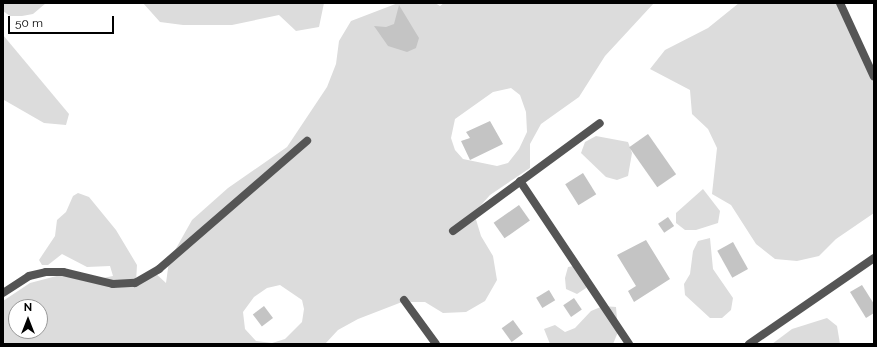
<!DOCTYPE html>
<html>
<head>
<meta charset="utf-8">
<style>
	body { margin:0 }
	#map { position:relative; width:877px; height:347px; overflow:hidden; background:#fff; font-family:Raleway,sans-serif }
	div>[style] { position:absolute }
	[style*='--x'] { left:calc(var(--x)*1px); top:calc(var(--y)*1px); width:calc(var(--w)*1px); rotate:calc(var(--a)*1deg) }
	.green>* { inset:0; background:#dcdcdc }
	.building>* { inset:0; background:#c4c4c4; transform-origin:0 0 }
	.service>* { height:8px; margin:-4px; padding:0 4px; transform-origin:4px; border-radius:4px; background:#555 }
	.minor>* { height:8px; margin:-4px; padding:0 4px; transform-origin:4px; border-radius:4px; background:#555 }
	.tertiary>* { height:8px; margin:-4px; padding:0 4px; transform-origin:4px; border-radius:4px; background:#555 }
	span { translate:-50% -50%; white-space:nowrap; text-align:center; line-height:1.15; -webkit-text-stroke:3px #fff; paint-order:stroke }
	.frame { position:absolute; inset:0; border:4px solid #000; pointer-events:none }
	.north { position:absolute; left:8px; top:299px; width:40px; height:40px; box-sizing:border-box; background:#fff; border:1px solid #999; border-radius:50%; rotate:0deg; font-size:11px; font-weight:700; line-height:16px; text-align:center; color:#000 }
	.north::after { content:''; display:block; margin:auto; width:14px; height:18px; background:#000; clip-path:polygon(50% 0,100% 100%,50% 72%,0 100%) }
	.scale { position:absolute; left:8px; top:16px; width:106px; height:18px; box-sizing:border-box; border:2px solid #000; border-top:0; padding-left:5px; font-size:12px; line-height:14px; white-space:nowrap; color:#000; -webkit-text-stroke:3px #fff; paint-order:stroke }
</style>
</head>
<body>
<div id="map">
	<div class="green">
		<i style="clip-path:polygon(3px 3px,46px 3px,33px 14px,22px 16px,10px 16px,3px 11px)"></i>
		<i style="clip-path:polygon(143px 3px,324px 3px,319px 27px,296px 31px,279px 15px,232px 25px,183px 25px,160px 22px)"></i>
		<i style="clip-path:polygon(evenodd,398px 3px,435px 3px,440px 6px,444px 3px,654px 3px,605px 56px,579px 97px,541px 124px,530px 144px,530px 168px,490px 195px,474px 213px,481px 236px,493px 256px,497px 280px,485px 301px,466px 312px,443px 313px,425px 302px,402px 302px,358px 319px,338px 330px,325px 344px,3px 344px,3px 301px,30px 283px,68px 273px,93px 280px,113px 276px,110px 266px,87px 267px,62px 254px,48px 265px,42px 265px,39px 260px,55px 236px,57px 220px,66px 212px,73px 196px,78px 193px,89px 197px,116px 230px,137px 265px,136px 282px,153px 271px,166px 283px,169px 261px,192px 220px,228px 188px,287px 147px,327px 87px,336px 64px,339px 41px,351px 21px,398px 3px,511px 88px,520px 95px,526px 112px,527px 132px,519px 149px,508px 163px,497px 166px,463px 159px,455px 150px,451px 138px,455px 119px,493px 92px,511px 88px,398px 3px,280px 285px,302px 300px,304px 309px,302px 322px,285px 339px,272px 343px,256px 341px,245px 329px,243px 312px,254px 297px,267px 288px,280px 285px,398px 3px,16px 307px,40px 307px,40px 331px,16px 331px,16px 307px)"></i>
		<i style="clip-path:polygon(739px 3px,837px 3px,874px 84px,874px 213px,836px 239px,819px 256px,797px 261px,775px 259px,756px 244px,731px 205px,712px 194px,717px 148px,708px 129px,692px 114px,690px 90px,650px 69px,665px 50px,708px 28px)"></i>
		<i style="clip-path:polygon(3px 35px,69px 114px,66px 125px,44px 123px,4px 100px)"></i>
		<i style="clip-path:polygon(596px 136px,628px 142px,632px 153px,628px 176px,617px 180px,606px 177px,581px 153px,585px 142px)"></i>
		<i style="clip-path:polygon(703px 189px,720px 211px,718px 223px,696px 230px,685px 230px,676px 223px,676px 213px)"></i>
		<i style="clip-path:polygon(710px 238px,713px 269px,733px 298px,731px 310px,722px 318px,710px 318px,685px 295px,684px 284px,690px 274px,693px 251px,698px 241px)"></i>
		<i style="clip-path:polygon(580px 265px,589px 276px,586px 288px,577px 294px,566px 289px,565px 278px,568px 267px)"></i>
		<i style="clip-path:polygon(603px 306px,616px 307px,618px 332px,613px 344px,550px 344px,544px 329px,555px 325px,565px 332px,575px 328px,591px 311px)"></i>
		<i style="clip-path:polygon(827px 318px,837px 326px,840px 344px,772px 344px,792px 329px)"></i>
	</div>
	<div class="building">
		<i style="clip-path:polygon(399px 5px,419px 38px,416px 48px,407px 52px,388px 46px,374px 26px,386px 27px,394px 24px)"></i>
		<i style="clip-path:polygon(490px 121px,503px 144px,470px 160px,461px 141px,470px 138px,466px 132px)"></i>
		<i style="left:648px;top:134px;width:49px;height:23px;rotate:55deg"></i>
		<i style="left:583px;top:173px;width:25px;height:21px;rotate:58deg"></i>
		<i style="left:519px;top:205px;width:19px;height:31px;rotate:55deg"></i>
		<i style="left:668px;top:217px;width:11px;height:12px;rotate:56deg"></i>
		<i style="clip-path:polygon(646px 240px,670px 279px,634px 302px,628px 291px,636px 286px,617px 255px)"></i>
		<i style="left:733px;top:242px;width:31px;height:18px;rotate:61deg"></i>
		<i style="clip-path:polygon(862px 285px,874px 304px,874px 313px,866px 318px,850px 292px)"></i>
		<i style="left:549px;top:290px;width:12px;height:15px;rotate:59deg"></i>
		<i style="left:574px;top:298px;width:14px;height:13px;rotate:56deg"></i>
		<i style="left:264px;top:306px;width:15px;height:14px;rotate:53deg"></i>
		<i style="left:513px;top:320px;width:17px;height:14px;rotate:54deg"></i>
	</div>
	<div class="service">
		<i style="--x:3;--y:293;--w:31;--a:-33"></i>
		<i style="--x:29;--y:276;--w:17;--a:-13"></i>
		<i style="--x:46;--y:272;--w:17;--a:0"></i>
		<i style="--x:63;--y:272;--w:51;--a:13.5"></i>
		<i style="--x:113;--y:284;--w:22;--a:-3"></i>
		<i style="--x:135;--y:283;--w:28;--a:-30"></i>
		<i style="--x:159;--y:269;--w:196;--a:-40.9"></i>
	</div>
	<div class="minor">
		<i style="--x:520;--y:181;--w:196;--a:56.2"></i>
		<i style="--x:453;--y:231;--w:182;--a:-36.3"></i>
		<i style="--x:404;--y:300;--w:54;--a:54"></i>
		<i style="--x:749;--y:344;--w:152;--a:-34.5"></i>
	</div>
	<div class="tertiary">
		<i style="--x:840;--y:3;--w:81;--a:65.3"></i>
	</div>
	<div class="frame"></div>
	<div class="north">N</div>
	<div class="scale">50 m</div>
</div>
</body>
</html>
